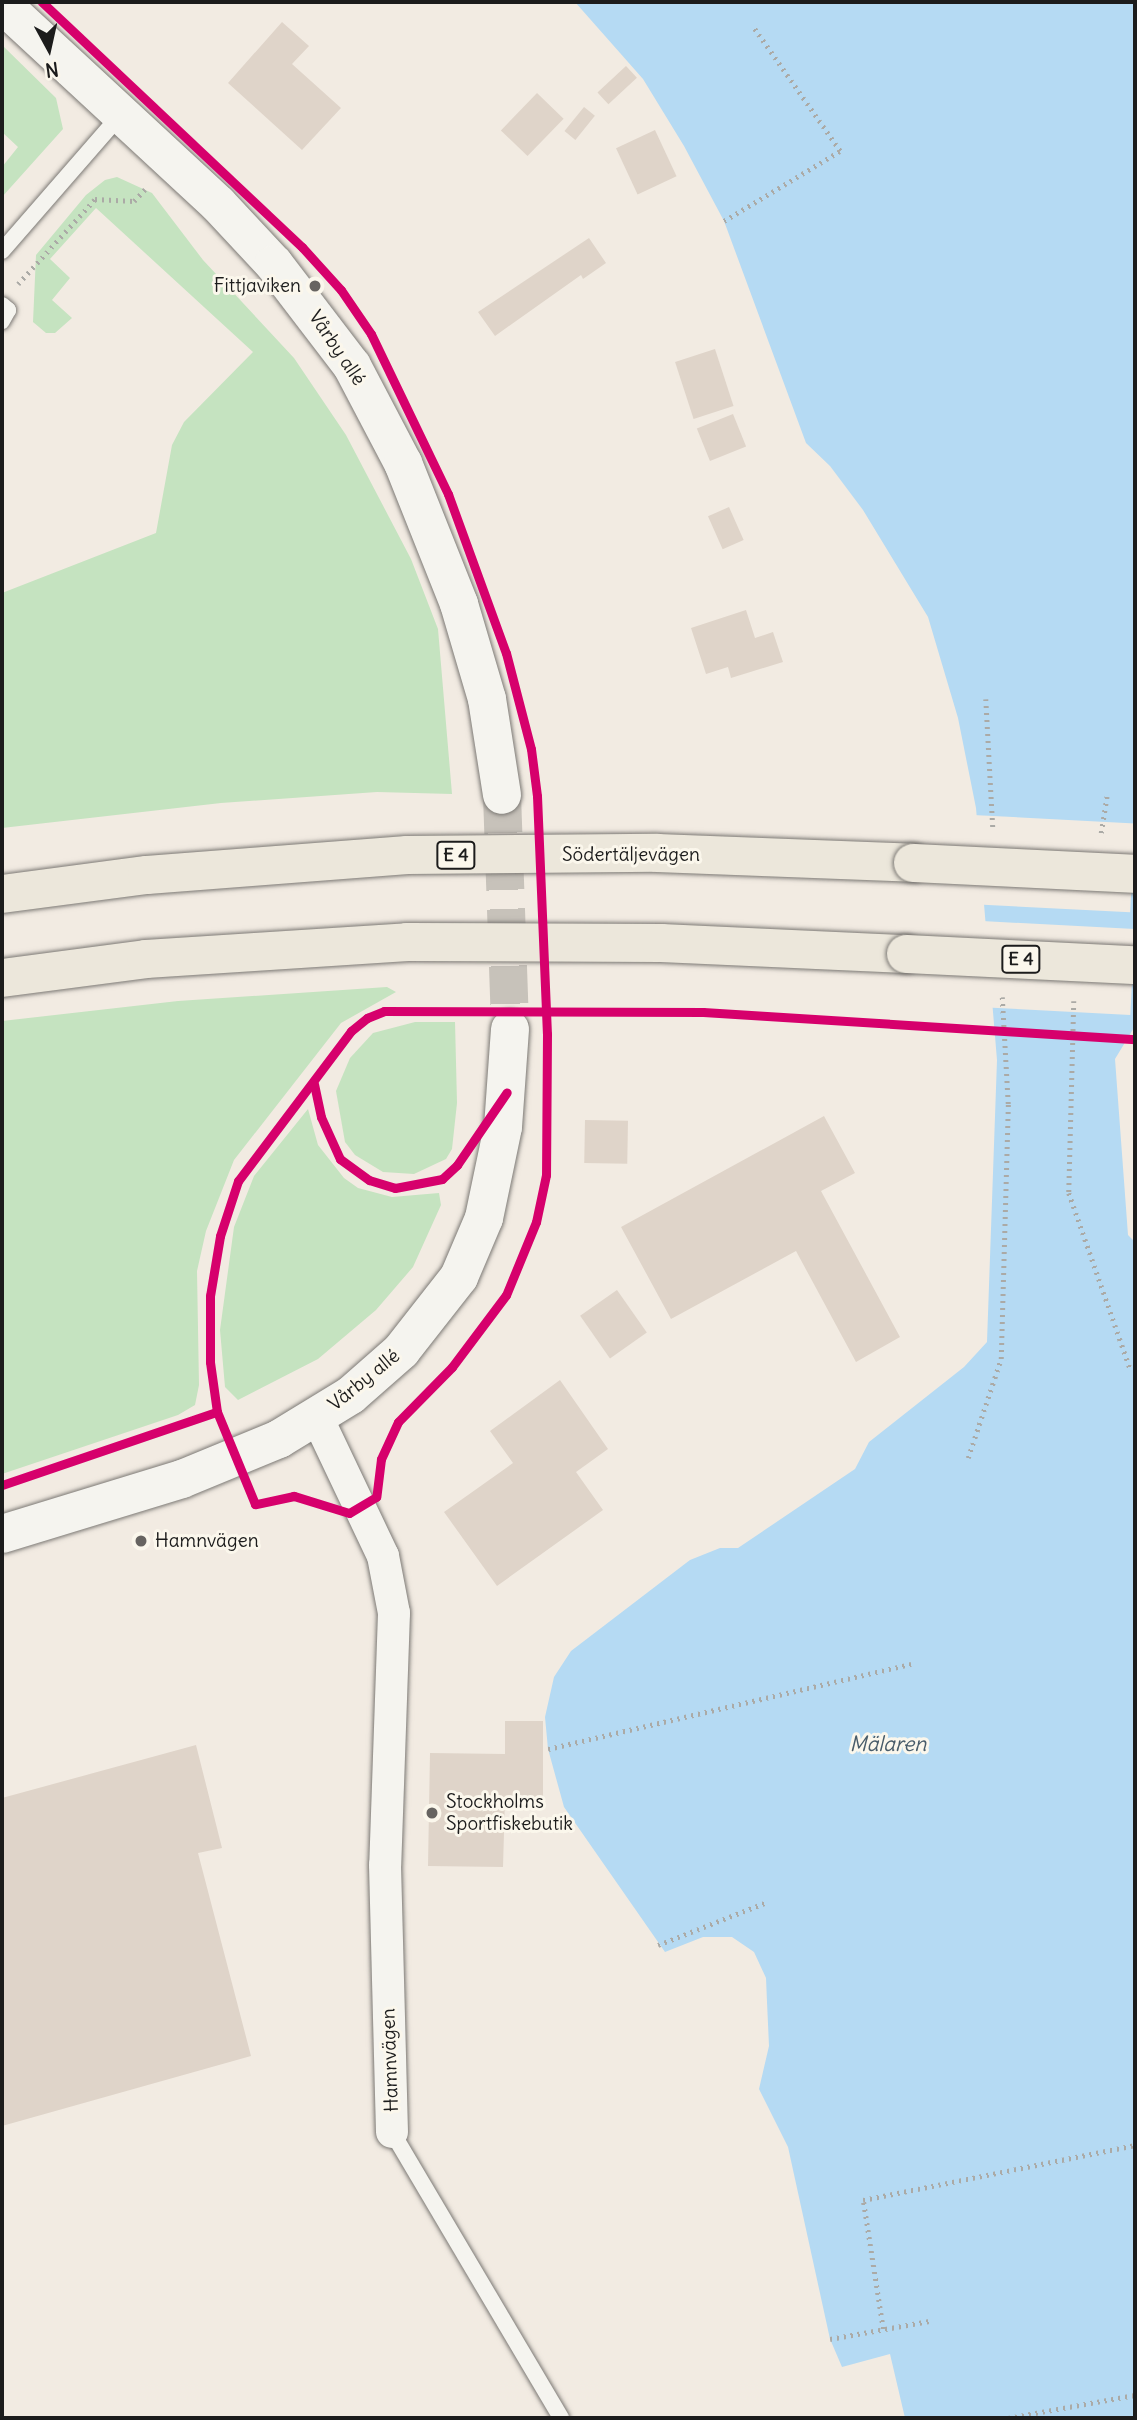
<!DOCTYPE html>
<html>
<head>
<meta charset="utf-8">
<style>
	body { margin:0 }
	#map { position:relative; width:1137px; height:2420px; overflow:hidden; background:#f2ebe2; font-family:Delius,sans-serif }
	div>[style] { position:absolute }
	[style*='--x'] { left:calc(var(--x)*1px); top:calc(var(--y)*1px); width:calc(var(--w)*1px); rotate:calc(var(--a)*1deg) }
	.green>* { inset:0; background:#c5e3c0 }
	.water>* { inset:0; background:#b5daf3 }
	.pier>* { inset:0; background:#f2ebe2; transform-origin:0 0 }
	.building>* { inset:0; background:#dfd4c9; transform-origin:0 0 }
	.secondary-tunnel>* { height:38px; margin-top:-19px; transform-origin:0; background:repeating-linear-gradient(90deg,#c7c2ba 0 38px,transparent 0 57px) }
	.path>* { height:4.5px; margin-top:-2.25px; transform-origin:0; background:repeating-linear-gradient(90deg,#abaaa6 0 2px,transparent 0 7px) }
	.roads { filter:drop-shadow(0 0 2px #7c7975) drop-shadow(0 0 2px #7c7975) }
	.lane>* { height:16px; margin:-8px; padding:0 8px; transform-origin:8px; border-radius:8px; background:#f5f4ef }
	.street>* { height:32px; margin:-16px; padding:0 16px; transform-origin:16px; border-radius:16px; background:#f5f4ef }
	.secondary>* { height:38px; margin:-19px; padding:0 19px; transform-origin:19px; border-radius:19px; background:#f5f4ef }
	.highway>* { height:38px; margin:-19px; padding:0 19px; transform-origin:19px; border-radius:19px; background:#ece7db }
	.bridges { filter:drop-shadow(0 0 2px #7c7975) drop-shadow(0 0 2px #7c7975) }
	.highway-bridge>* { height:38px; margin:-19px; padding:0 19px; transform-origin:19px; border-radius:19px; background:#ece7db }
	.cycleway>* { height:9px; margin:-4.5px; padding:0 4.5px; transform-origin:4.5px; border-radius:4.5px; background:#d6006c }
	.dots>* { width:19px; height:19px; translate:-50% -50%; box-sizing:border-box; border:4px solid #fbf7ec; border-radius:50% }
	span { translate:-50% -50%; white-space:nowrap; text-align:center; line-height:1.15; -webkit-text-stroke:6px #fbf7ec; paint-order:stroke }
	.shield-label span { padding:2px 5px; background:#fbf7ec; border:2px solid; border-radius:5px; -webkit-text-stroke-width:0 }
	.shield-label { font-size:18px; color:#1c1c1c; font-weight:700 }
	.poi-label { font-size:19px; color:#1c1c1c }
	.right { translate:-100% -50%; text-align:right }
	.left { translate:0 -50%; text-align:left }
	.street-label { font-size:19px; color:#1c1c1c }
	.water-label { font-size:21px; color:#485c6a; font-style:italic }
	.frame { position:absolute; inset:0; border:4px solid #1c1c1c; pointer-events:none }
	.north { position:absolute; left:14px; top:14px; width:70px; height:70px; -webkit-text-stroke:5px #fbf7ec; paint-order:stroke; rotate:172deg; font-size:19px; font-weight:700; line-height:28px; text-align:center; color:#1c1c1c }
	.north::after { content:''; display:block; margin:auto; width:24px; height:32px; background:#1c1c1c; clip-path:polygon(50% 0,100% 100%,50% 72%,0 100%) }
</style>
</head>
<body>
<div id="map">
	<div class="green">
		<i style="clip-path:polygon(2px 45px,56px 98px,63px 129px,2px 197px,2px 167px,18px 147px,2px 132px)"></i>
		<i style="clip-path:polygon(117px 177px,152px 193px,203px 260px,294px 358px,346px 435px,411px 559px,438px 629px,452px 794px,377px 792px,221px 803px,2px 828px,2px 593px,156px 533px,172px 445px,184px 422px,253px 352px,96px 208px,50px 259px,70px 278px,52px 300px,72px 318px,55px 333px,46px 333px,33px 322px,36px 255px,86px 195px,105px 180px)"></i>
		<i style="clip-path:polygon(387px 987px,396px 992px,341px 1023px,234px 1160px,206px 1231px,197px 1271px,199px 1385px,195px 1405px,178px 1415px,2px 1474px,2px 1021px,178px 1001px)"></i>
		<i style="clip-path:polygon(415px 1022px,455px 1022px,457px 1103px,452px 1149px,446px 1159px,414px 1174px,383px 1172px,355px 1155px,345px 1142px,336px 1091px,350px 1058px,373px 1033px)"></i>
		<i style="clip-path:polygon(308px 1109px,318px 1145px,344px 1178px,358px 1188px,392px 1197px,439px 1193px,441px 1205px,413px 1267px,376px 1310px,318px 1359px,238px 1400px,225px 1387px,220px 1330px,234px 1227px,254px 1176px)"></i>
	</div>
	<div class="water">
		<i style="clip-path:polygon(575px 2px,1135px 2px,1135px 1026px,1115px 1059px,1128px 1235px,1135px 1242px,1135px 2418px,905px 2418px,890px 2354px,842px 2367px,830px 2339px,788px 2147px,759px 2089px,769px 2046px,767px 2002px,766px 1978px,754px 1952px,732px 1937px,703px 1937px,665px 1952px,564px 1807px,548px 1749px,545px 1717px,554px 1677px,571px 1651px,690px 1560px,720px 1548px,738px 1548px,855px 1469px,869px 1442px,964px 1367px,987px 1342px,997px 1060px,976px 808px,958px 718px,928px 617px,863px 510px,830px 466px,806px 443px,724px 221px,684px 146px,643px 79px)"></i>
	</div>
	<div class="pier">
		<i style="left:973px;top:815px;width:162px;height:89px;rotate:3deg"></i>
		<i style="left:982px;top:921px;width:153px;height:86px;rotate:3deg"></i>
	</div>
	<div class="building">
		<i style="clip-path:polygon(282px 22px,309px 46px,292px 64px,341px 108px,302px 150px,228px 83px)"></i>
		<i style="left:626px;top:66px;width:16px;height:39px;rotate:47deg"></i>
		<i style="left:537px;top:93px;width:37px;height:52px;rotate:44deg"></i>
		<i style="left:584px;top:107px;width:14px;height:31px;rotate:39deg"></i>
		<i style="left:655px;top:130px;width:51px;height:43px;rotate:65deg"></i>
		<i style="clip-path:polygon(589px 238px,606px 263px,583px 279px,581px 275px,495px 336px,478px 312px)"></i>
		<i style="left:715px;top:349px;width:60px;height:42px;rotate:72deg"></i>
		<i style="left:733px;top:414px;width:35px;height:39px;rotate:68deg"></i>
		<i style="left:729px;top:507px;width:36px;height:23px;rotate:66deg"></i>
		<i style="clip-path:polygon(746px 610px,755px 638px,773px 632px,783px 662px,731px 678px,728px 667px,706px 674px,691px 628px)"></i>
		<i style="clip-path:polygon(824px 1116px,855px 1173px,821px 1191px,900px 1337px,856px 1362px,796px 1251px,671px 1319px,621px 1227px)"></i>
		<i style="left:585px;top:1120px;width:43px;height:43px;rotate:1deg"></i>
		<i style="left:617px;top:1290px;width:52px;height:45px;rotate:55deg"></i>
		<i style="clip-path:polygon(560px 1380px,608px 1449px,576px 1472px,603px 1510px,497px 1586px,444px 1512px,513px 1463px,490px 1431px)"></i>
		<i style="clip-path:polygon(505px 1721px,543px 1721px,543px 1798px,505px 1798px,503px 1867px,428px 1866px,430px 1753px,505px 1754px)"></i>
		<i style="clip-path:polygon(196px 1745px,222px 1848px,198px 1853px,251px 2056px,2px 2126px,2px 1798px)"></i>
	</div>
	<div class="secondary-tunnel">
		<i style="--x:502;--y:795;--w:234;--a:88"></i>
	</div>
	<div class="path">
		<i style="--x:724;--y:221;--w:135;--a:-31.1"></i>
		<i style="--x:840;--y:151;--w:150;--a:-125"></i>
		<i style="--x:18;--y:284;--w:115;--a:-47.8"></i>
		<i style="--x:95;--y:199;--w:39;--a:3"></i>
		<i style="--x:134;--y:201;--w:16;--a:-47"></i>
		<i style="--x:986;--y:699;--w:128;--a:86.9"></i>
		<i style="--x:1101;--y:833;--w:37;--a:-81"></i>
		<i style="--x:1074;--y:1001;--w:192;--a:91.5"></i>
		<i style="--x:1069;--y:1193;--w:188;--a:70.8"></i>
		<i style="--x:968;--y:1458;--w:104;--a:-71.6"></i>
		<i style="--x:1001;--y:1359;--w:255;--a:-88.4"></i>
		<i style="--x:1008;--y:1104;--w:107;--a:-93.2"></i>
		<i style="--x:548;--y:1749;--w:373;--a:-13.2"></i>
		<i style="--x:658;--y:1945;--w:117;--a:-21.5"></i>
		<i style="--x:883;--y:2329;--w:131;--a:-98.8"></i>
		<i style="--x:863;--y:2200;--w:278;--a:-11.4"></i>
		<i style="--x:830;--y:2339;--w:101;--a:-10.3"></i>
		<i style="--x:1008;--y:2418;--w:129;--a:-10.3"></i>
	</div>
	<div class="roads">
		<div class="lane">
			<i style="--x:2;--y:251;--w:183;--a:-49"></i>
			<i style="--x:2;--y:305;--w:8;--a:40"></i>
			<i style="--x:8;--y:310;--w:13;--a:119"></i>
			<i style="--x:392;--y:2132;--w:332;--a:59.4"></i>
		</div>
		<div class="street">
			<i style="--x:317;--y:1417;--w:154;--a:64.6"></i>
			<i style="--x:383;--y:1556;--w:58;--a:79.1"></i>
			<i style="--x:394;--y:1613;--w:252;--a:92"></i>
			<i style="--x:385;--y:1865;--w:267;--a:88.5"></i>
		</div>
		<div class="secondary">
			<i style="--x:2;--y:4;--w:294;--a:42.8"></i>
			<i style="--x:218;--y:204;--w:82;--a:47"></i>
			<i style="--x:274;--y:264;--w:128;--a:52.6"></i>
			<i style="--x:352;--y:366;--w:110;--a:62.3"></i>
			<i style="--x:403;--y:463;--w:152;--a:68.3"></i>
			<i style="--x:459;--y:604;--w:99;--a:73.6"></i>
			<i style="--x:487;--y:699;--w:97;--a:81.1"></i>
			<i style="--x:2;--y:1534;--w:188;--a:-17"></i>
			<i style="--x:182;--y:1479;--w:105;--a:-22.4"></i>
			<i style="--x:279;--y:1439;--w:84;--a:-31.4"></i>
			<i style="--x:351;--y:1395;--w:67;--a:-41.3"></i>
			<i style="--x:401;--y:1351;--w:94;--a:-51.9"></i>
			<i style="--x:459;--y:1277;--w:64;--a:-67"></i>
			<i style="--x:484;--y:1218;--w:93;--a:-78.2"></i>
			<i style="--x:503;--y:1127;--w:98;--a:-85.9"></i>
		</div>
		<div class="highway">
			<i style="--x:2;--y:894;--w:146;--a:-7.5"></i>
			<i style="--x:147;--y:875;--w:261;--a:-4.4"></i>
			<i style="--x:407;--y:855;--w:250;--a:-0.5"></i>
			<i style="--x:657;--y:853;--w:256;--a:2.2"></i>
			<i style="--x:2;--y:978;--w:145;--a:-7.5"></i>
			<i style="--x:146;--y:959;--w:262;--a:-3.7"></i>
			<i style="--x:407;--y:942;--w:254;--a:0.2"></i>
			<i style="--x:661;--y:943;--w:245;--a:2.6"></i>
		</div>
	</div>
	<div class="bridges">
		<div class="highway-bridge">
			<i style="--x:913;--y:863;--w:222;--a:2.8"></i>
			<i style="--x:906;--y:954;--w:229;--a:2.8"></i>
		</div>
	</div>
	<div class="cycleway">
		<i style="--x:42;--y:2;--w:357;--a:43.3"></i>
		<i style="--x:302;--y:247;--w:58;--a:47.8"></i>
		<i style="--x:341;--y:290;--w:53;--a:55.7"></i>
		<i style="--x:371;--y:334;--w:178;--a:64.3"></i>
		<i style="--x:448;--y:494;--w:169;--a:70"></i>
		<i style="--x:506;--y:653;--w:99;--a:75.4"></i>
		<i style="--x:531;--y:749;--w:47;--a:82.7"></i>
		<i style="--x:537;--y:796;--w:238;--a:87.6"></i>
		<i style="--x:547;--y:1034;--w:141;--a:90.4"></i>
		<i style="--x:546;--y:1175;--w:48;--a:102"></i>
		<i style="--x:536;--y:1222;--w:79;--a:112.3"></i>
		<i style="--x:506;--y:1295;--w:90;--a:126.9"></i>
		<i style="--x:452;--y:1367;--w:77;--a:134.5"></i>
		<i style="--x:398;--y:1422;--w:41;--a:114.7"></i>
		<i style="--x:381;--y:1459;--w:38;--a:97"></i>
		<i style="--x:376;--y:1497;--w:31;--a:149"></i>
		<i style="--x:349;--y:1513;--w:58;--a:-162.8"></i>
		<i style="--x:294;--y:1496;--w:40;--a:168"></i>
		<i style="--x:255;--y:1504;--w:100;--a:-112.4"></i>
		<i style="--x:314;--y:1084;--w:34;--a:78"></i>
		<i style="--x:321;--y:1117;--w:46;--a:65.7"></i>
		<i style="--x:340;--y:1159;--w:36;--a:36"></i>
		<i style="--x:369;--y:1180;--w:27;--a:17"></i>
		<i style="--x:395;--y:1188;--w:48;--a:-10.8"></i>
		<i style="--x:442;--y:1179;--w:21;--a:-43"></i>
		<i style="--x:457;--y:1165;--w:88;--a:-55.6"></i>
		<i style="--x:2;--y:1485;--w:227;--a:-18.8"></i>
		<i style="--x:217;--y:1412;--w:50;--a:-98"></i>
		<i style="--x:210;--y:1362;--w:66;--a:-90"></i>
		<i style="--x:210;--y:1296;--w:61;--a:-80.5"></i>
		<i style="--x:220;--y:1236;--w:58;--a:-71.9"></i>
		<i style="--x:238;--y:1181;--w:188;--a:-53"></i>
		<i style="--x:351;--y:1031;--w:21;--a:-39"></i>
		<i style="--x:367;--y:1018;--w:18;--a:-22"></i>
		<i style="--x:384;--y:1011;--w:319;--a:0.2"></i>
		<i style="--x:703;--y:1012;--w:433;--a:3.6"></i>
	</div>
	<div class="dots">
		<i style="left:315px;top:286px;background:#676461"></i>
		<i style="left:141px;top:1541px;background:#676461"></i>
		<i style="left:432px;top:1813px;background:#676461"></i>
	</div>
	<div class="shield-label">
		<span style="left:456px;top:855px">E 4</span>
		<span style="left:1021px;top:959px">E 4</span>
	</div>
	<div class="poi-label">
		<span class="right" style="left:301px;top:286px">Fittjaviken</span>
		<span class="left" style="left:155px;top:1541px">Hamnvägen</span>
		<span class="left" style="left:446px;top:1813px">Stockholms<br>Sportfiskebutik</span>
	</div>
	<div class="street-label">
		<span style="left:337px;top:348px;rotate:56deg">Vårby allé</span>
		<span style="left:631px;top:855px">Södertäljevägen</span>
		<span style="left:364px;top:1380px;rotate:-39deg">Vårby allé</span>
		<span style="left:390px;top:2060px;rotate:-92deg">Hamnvägen</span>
	</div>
	<div class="water-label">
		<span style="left:888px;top:1744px">Mälaren</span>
	</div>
	<div class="frame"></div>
	<div class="north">N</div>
</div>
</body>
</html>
